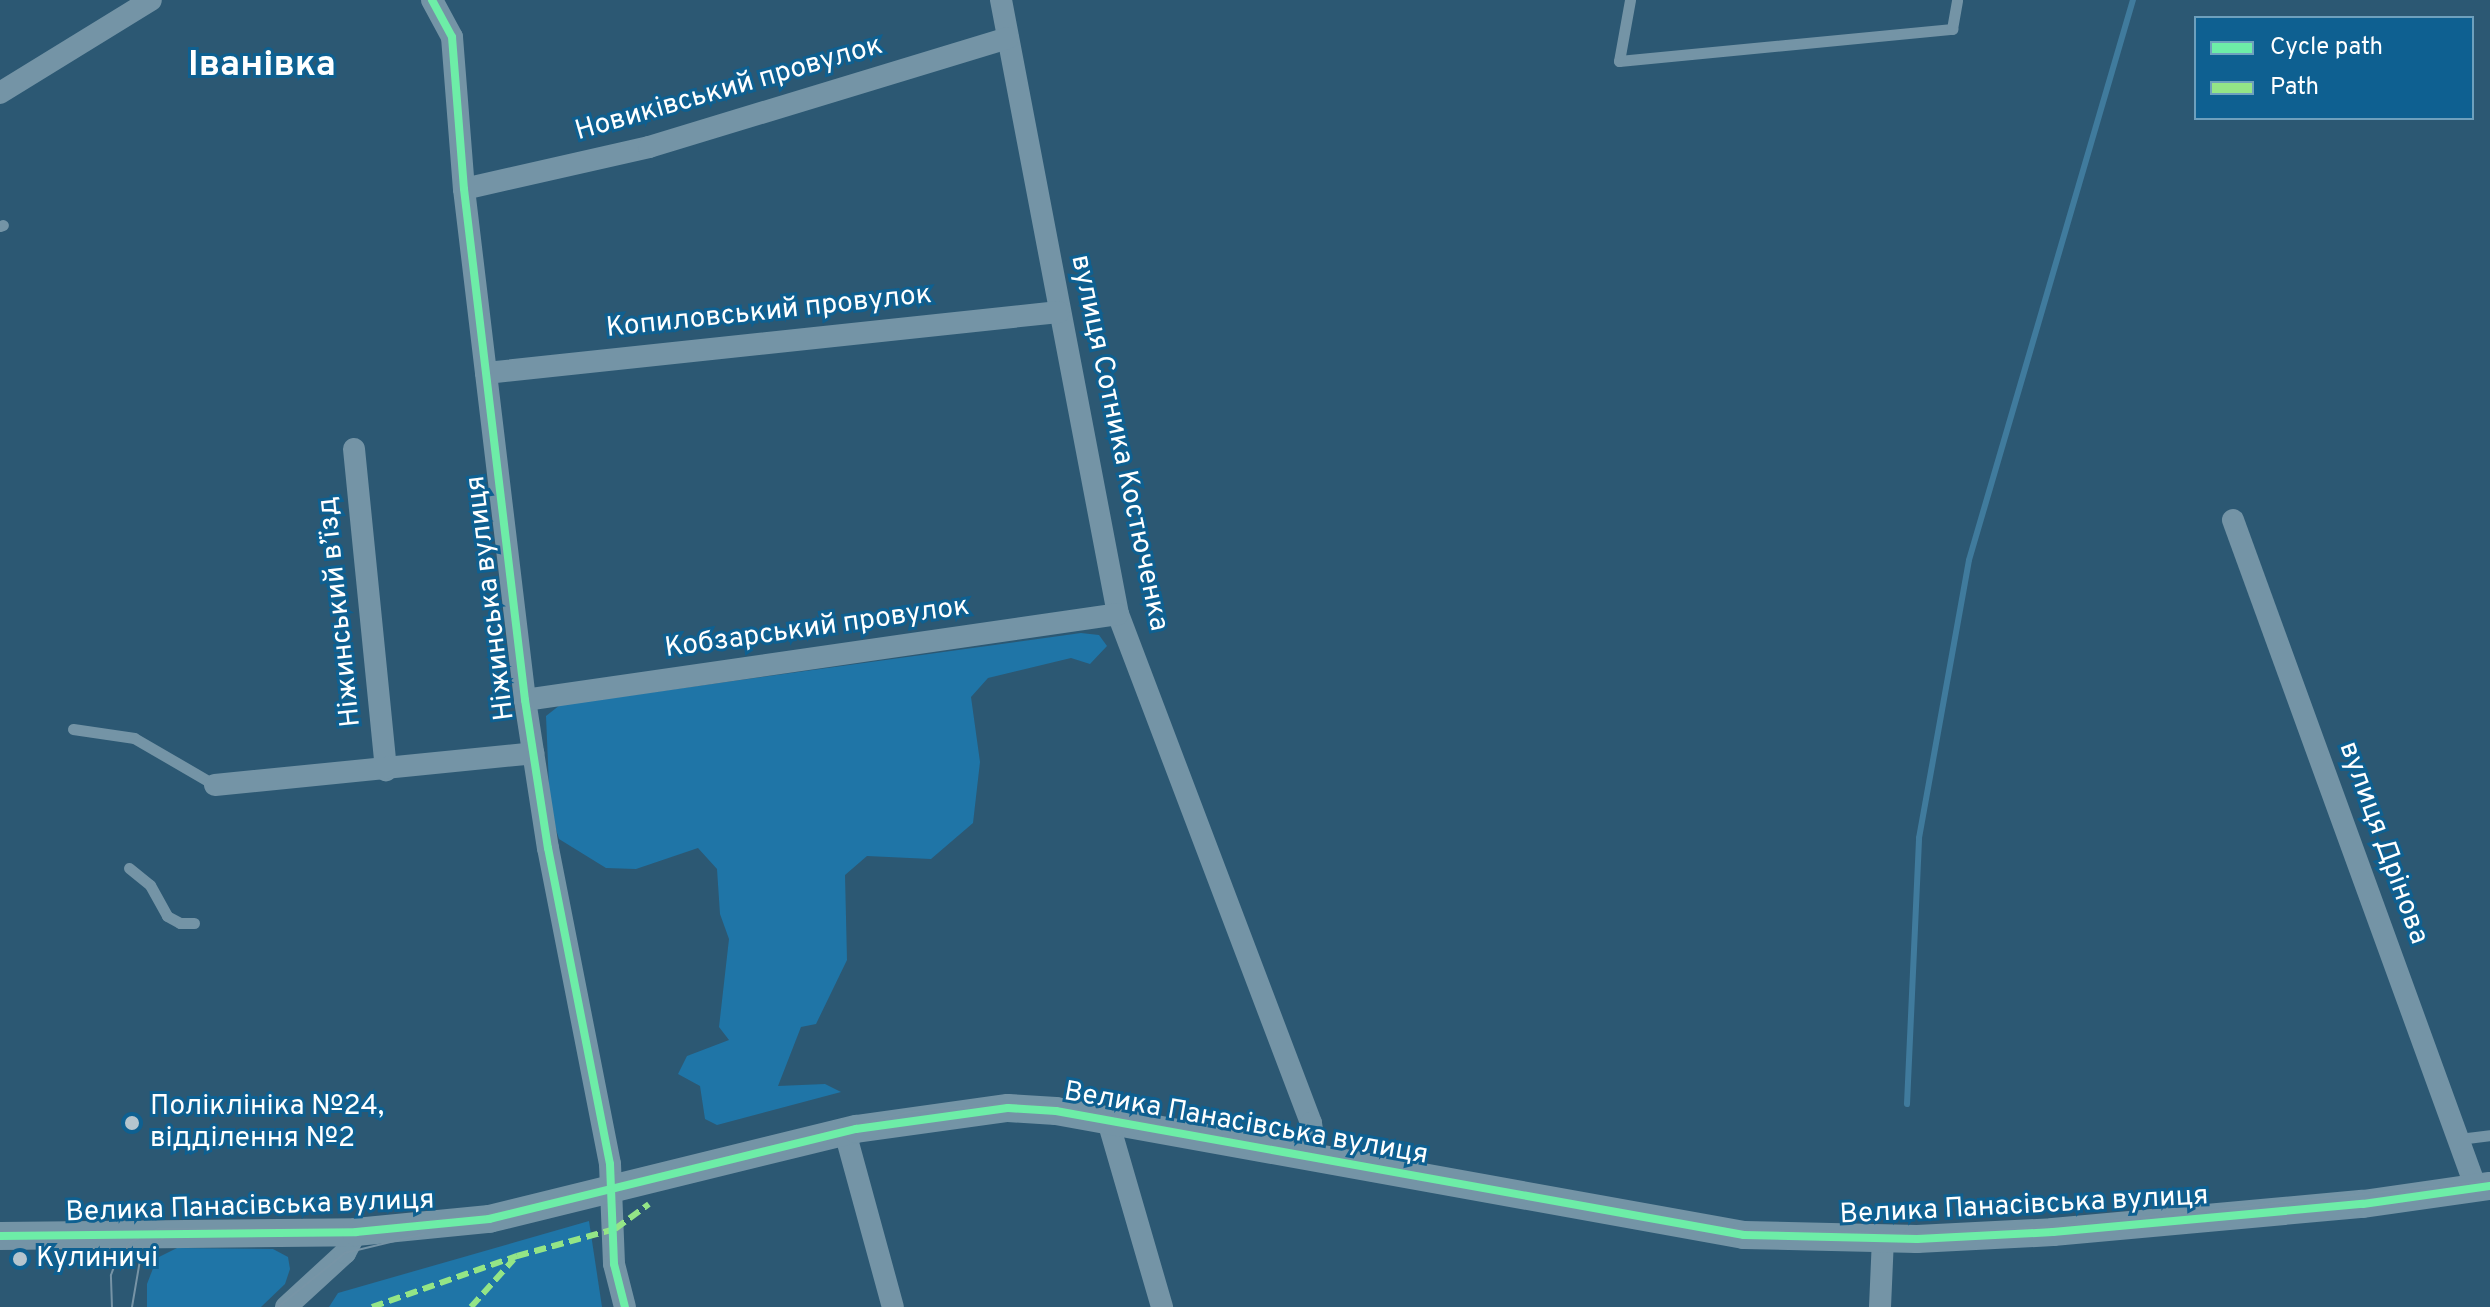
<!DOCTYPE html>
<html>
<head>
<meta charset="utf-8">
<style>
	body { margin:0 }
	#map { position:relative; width:2490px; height:1307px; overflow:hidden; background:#2c5873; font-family:Overpass,sans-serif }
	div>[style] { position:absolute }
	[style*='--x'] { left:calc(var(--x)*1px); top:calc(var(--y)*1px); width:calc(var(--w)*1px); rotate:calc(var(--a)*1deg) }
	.green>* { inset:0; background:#1f75a7 }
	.stream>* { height:6px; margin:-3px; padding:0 3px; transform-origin:3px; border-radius:3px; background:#407b9d }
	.service>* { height:11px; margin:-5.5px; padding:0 5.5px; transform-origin:5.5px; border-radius:5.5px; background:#7494a6 }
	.minor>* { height:22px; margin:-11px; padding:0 11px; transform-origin:11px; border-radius:11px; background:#7494a6 }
	.tertiary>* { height:28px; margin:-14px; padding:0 14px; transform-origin:14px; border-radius:14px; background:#7494a6 }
	.tram>* { height:2px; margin:-1px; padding:0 1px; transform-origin:1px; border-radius:1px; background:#7794a6 }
	.quiet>* { height:6px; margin-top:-3px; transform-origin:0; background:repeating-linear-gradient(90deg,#94e586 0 12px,transparent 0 18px) }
	.cycleway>* { height:8px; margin:-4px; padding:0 4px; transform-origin:4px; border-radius:4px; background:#6deda7 }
	.dots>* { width:22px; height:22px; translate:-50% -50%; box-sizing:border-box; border:4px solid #0e6091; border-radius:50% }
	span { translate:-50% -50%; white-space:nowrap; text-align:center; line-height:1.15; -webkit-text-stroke:6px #0e6091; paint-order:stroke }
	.street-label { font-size:28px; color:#fff }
	.poi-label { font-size:28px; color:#fff }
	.left { translate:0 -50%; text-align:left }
	.district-label { font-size:36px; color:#fff; font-weight:700 }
	.legend { position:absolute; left:2194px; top:16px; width:280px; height:104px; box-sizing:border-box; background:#0e6091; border:2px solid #6ea0bd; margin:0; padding:10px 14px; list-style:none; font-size:24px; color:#fff }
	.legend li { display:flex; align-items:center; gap:16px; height:40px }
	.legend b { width:40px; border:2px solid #6ea0bd }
</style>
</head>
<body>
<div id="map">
	<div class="green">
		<i style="clip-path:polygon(1081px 633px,1099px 635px,1107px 646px,1090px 664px,1071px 658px,988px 678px,971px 697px,980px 762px,973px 823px,931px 859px,867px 856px,845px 875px,847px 960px,816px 1024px,801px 1027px,778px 1086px,825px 1084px,841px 1092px,717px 1125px,705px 1119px,700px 1086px,678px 1074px,687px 1056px,729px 1040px,719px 1027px,729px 939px,720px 914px,717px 869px,698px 848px,636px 869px,606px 868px,559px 839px,550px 810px,546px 716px,560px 705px)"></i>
		<i style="clip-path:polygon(589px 1221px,602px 1307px,329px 1307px,338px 1293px)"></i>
		<i style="clip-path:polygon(177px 1248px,273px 1249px,288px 1257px,290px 1269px,285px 1284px,261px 1307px,147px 1307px,147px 1284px,157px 1258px)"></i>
	</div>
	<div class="stream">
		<i style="--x:1907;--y:1104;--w:266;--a:-87.4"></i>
		<i style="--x:1919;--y:838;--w:282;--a:-79.8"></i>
		<i style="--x:1969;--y:560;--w:584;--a:-73.68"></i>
	</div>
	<div class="service">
		<i style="--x:1630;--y:0;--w:62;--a:100.2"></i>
		<i style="--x:1619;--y:61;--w:335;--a:-5.5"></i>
		<i style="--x:1952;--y:29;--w:29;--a:-80"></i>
		<i style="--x:0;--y:226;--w:3;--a:-18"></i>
		<i style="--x:73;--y:729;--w:62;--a:8.4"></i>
		<i style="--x:134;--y:738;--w:94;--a:30.1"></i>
		<i style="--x:129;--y:868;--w:27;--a:39"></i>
		<i style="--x:150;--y:885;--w:35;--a:61"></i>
		<i style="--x:167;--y:916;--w:15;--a:28"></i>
		<i style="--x:180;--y:923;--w:14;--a:0"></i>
		<i style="--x:2459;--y:1139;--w:31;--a:-7"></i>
	</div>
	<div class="minor">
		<i style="--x:432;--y:0;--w:42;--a:61.6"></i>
		<i style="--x:452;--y:37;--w:152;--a:85.5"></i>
		<i style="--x:464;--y:189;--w:515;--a:83.19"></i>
		<i style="--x:525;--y:700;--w:150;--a:81.2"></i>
		<i style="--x:548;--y:848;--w:322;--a:78.9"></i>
		<i style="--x:610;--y:1164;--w:100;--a:87.7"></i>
		<i style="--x:614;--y:1264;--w:44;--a:75.7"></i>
		<i style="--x:1001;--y:0;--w:625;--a:79.21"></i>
		<i style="--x:1118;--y:614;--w:544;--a:69.23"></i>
		<i style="--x:1311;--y:1123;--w:35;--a:82"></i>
		<i style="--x:0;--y:93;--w:177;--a:-31.6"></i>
		<i style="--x:464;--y:189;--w:190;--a:-12.8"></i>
		<i style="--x:649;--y:147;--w:375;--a:-16.9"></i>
		<i style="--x:486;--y:373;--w:576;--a:-6.08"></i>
		<i style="--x:354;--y:449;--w:323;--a:84.3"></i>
		<i style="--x:2233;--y:520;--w:711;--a:70.01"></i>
		<i style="--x:525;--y:700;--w:599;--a:-8.25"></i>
		<i style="--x:215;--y:785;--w:320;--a:-5.7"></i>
		<i style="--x:1108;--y:1121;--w:194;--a:73.8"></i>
		<i style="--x:845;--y:1132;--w:181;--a:74.7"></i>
		<i style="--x:286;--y:1307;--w:80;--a:-42.5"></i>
		<i style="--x:345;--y:1253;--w:24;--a:-62"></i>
		<i style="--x:1880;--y:1307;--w:68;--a:-87.5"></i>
	</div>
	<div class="tertiary">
		<i style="--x:0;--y:1236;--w:356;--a:-0.6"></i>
		<i style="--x:356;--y:1232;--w:134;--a:-5.6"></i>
		<i style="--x:489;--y:1219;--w:378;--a:-13.8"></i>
		<i style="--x:856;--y:1129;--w:153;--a:-7.9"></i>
		<i style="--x:1008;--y:1108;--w:48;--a:3.6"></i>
		<i style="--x:1056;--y:1111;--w:699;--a:10.22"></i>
		<i style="--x:1744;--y:1235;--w:173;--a:1.3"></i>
		<i style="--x:1917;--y:1239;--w:136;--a:-2.9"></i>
		<i style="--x:2053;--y:1232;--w:311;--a:-5.2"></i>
		<i style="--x:2363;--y:1204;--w:128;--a:-8.1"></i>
	</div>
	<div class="tram">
		<i style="--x:112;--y:1307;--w:32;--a:-92"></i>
		<i style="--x:111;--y:1275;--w:20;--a:-70"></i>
		<i style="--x:118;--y:1256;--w:19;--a:-47"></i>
		<i style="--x:131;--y:1242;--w:30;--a:-26"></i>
		<i style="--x:158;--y:1229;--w:194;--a:0"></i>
		<i style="--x:352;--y:1229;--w:144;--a:-6.4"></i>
		<i style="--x:495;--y:1213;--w:427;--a:-13.7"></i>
		<i style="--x:910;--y:1112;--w:98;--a:-4.7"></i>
		<i style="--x:1008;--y:1104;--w:49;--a:2.3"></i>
		<i style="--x:1057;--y:1106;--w:647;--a:10.6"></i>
		<i style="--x:1693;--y:1225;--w:56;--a:5.1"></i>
		<i style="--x:1749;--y:1230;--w:169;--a:1.4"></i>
		<i style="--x:1918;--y:1234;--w:141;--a:-3.2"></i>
		<i style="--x:2059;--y:1226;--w:433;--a:-6"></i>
		<i style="--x:132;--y:1307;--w:48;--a:-80.3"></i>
		<i style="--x:140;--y:1260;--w:23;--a:-49"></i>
		<i style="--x:155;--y:1243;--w:23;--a:-29"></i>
		<i style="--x:278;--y:1307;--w:86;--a:-38.9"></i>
		<i style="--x:345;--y:1253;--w:81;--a:-13.5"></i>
	</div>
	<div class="quiet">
		<i style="--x:372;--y:1307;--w:154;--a:-19.4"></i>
		<i style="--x:517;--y:1256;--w:102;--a:-15.4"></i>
		<i style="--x:615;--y:1229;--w:42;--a:-36.3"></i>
		<i style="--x:471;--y:1307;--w:64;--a:-48.1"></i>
	</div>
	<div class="cycleway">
		<i style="--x:432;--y:0;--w:42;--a:61.6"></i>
		<i style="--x:452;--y:37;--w:152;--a:85.5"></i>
		<i style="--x:464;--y:189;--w:515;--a:83.19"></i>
		<i style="--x:525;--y:700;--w:150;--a:81.2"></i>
		<i style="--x:548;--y:848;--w:322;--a:78.9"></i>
		<i style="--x:610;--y:1164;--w:100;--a:87.7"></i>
		<i style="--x:614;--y:1264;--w:44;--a:75.7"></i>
		<i style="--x:0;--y:1236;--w:356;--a:-0.6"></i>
		<i style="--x:356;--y:1232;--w:134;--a:-5.6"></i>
		<i style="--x:489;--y:1219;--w:378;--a:-13.8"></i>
		<i style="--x:856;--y:1129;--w:153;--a:-7.9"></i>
		<i style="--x:1008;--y:1108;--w:48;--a:3.6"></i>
		<i style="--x:1056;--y:1111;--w:699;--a:10.22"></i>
		<i style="--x:1744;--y:1235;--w:173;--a:1.3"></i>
		<i style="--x:1917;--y:1239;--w:136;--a:-2.9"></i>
		<i style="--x:2053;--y:1232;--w:311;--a:-5.2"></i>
		<i style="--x:2363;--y:1204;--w:128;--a:-8.1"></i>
	</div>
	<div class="dots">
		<i style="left:132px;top:1123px;background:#b5c5ce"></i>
		<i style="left:20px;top:1259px;background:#b5c5ce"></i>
	</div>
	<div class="street-label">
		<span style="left:729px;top:89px;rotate:-16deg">Новиківський провулок</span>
		<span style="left:769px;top:312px;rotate:-6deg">Копиловський провулок</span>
		<span style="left:1119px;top:443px;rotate:78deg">вулиця Сотника Костюченка</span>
		<span style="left:491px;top:598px;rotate:-97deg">Ніжинська вулиця</span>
		<span style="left:340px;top:612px;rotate:-96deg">Ніжинський в’їзд</span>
		<span style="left:817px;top:628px;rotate:-8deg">Кобзарський провулок</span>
		<span style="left:2383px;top:843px;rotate:70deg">вулиця Дрінова</span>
		<span style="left:1246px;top:1124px;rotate:10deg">Велика Панасівська вулиця</span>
		<span style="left:2024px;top:1206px;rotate:-3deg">Велика Панасівська вулиця</span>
		<span style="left:250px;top:1207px;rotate:-2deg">Велика Панасівська вулиця</span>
	</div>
	<div class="poi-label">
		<span class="left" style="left:150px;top:1123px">Поліклініка №24,<br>відділення №2</span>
		<span class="left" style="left:36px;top:1259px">Кулиничі</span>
	</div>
	<div class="district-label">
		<span style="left:262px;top:67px">Іванівка</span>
	</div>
	<ul class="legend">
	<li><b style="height:10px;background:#6deda7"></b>Cycle path</li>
	<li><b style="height:10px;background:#94e586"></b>Path</li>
	</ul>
</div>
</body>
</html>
